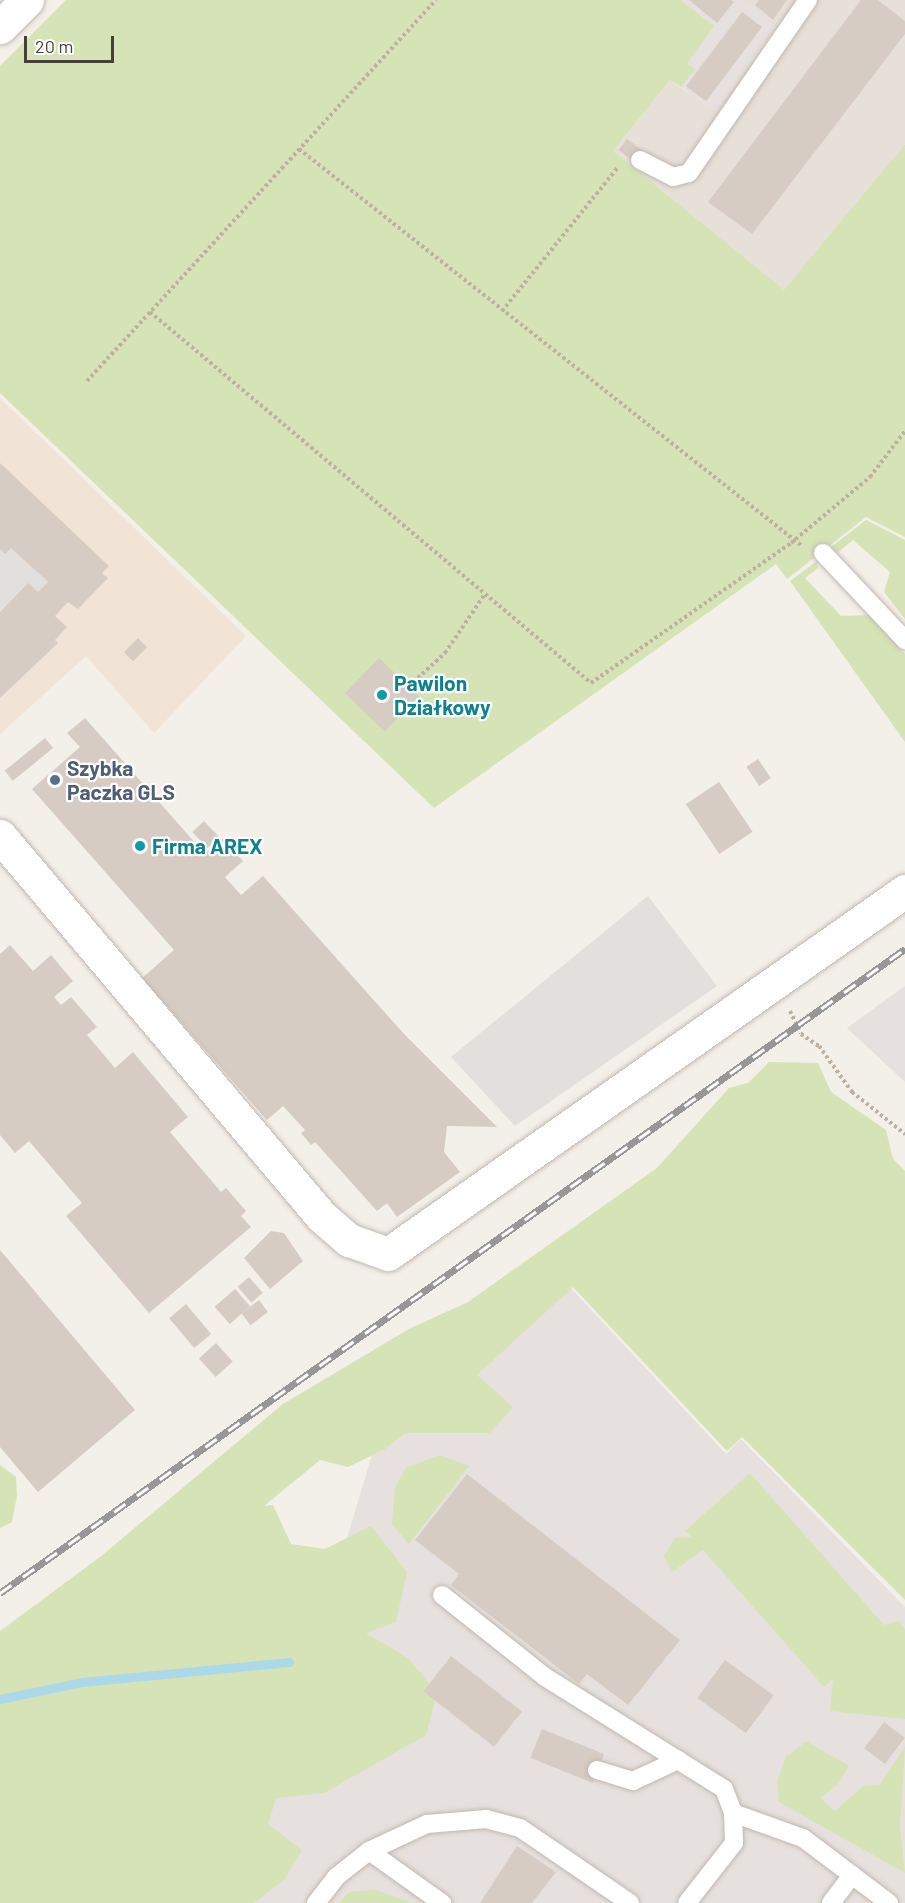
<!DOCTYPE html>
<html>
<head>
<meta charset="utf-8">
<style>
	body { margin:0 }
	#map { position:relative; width:905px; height:1903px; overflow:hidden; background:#f3efe9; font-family:Barlow,sans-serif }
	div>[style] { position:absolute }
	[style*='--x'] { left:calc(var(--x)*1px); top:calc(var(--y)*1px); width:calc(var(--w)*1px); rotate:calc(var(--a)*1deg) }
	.residential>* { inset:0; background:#e6e0d8 }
	.commercial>* { inset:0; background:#f2e3d7 }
	.industrial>* { inset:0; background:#e6e1de }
	.green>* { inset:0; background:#d5e3b6 }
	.parking>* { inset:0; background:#e2dfdd }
	.stream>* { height:9px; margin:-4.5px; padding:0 4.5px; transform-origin:4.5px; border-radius:4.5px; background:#acd9e9 }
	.building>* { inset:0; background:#d7ccc3; transform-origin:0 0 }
	.path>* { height:4px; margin-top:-2px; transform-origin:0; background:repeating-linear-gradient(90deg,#beaf9f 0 3px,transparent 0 6px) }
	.roads { filter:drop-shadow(0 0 2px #c1b8b0) drop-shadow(0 0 2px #c1b8b0) }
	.service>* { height:18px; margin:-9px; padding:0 9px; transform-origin:9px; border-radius:9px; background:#fff }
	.minor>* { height:33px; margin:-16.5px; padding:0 16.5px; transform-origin:16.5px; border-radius:16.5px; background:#fff }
	.tertiary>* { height:33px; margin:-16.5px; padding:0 16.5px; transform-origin:16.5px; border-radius:16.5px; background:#fff }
	.rail>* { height:7px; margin-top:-3.5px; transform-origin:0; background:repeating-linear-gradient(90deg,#fff 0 14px,#979797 0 28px); box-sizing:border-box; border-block:2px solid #979797 }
	.dots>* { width:16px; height:16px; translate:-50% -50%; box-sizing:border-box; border:3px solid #fff; border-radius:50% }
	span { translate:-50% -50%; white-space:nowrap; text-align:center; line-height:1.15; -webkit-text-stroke:4.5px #fff; paint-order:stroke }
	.culture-label { font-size:21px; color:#0d838f; font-weight:700 }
	.left { translate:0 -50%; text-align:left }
	.service-label { font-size:21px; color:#4e5e75; font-weight:700 }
	.scale { position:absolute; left:24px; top:36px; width:90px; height:27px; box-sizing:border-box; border:3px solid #463f38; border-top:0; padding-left:8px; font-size:18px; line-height:21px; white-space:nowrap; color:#463f38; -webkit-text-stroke:4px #fff; paint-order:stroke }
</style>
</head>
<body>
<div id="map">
	<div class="residential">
		<i style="clip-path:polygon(742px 0,905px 0,905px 144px,784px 291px,613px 151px,670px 80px,714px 111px,777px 29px)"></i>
	</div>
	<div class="commercial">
		<i style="clip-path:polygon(0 398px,246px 636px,154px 733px,86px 656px,0 734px)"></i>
	</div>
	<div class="industrial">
		<i style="clip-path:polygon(680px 0,742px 0,777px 28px,714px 112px,681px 87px,695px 70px,687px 64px)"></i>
		<i style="clip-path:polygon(905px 986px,905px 1082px,847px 1028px)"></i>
		<i style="clip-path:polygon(568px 1285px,726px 1454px,741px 1439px,905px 1607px,905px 1903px,142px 1903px,298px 1699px,383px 1419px)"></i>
	</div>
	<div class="green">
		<i style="clip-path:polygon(66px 0,680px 0,714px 26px,687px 63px,695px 70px,681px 87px,670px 80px,613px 151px,784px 290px,905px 144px,905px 537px,866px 517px,787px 579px,776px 564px,434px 808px,0 393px,0 66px)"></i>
		<i style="clip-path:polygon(866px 520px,905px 540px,905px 619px,884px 592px,890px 572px,853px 540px,837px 553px,831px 547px)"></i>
		<i style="clip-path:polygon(817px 561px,818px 568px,805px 578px,841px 616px,870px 615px,905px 654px,905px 742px,790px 581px)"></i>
		<i style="clip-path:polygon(769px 1062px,818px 1063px,831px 1092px,886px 1130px,893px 1159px,905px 1171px,905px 1600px,742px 1437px,727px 1451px,573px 1287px,477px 1375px,513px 1407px,490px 1433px,405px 1433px,385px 1449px,348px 1467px,320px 1460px,264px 1506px,273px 1505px,291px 1544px,325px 1549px,371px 1526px,407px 1572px,396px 1622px,366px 1633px,409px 1659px,437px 1693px,426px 1735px,324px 1793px,276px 1798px,268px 1824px,302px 1850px,285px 1879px,254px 1903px,0 1903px,0 1631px,100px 1557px,283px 1404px,409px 1329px,468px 1302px,657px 1168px,729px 1088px,748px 1083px)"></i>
		<i style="clip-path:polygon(440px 1455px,469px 1466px,409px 1544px,392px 1524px,395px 1487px,406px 1468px)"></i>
		<i style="clip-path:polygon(0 1465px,16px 1477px,17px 1496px,12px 1522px,0 1528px)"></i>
		<i style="clip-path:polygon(750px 1473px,884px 1625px,899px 1621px,905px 1629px,905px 1719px,830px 1711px,833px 1679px,824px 1687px,703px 1550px,672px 1572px,664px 1556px,675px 1538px,691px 1537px,685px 1531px)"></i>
		<i style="clip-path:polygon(806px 1741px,849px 1766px,838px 1784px,820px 1798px,835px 1811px,863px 1786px,880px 1785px,905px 1746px,900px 1827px,905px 1873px,779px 1802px,777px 1781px,786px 1757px)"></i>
		<i style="clip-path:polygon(376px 1890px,412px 1903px,338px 1903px,350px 1892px)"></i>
	</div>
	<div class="parking">
		<i style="clip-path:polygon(11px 548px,48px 582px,38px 592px,27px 583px,0 612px,0 549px)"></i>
		<i style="clip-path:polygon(648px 896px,717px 986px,515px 1126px,451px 1057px)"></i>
	</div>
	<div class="stream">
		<i style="--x:0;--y:1699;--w:84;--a:-11.7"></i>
		<i style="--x:82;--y:1682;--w:208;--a:-5.5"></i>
	</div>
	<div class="building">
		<i style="clip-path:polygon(689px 0,731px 0,734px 2px,717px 23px)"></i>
		<i style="clip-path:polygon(759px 0,787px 0,773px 20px,755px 5px)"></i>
		<i style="clip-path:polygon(861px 0,878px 0,905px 21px,905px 34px,752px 234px,708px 202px)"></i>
		<i style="left:742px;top:12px;width:25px;height:93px;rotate:37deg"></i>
		<i style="left:627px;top:139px;width:20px;height:14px;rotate:37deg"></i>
		<i style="clip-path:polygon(0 463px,109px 566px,102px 573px,108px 578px,78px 609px,68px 602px,55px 616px,67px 627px,55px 640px,58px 643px,0 698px,0 612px,28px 583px,38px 592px,48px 582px,11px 548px,5px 554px,0 549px)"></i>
		<i style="left:138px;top:638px;width:13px;height:20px;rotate:45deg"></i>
		<i style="left:379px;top:658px;width:55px;height:49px;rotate:44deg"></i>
		<i style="clip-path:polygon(85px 718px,205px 854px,223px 838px,243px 861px,225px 877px,241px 895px,263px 876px,404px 1034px,497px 1127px,447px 1126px,444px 1152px,460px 1172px,397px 1217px,387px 1203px,377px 1211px,315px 1142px,311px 1145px,301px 1133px,305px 1130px,283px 1106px,267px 1120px,142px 978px,174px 950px,32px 789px,80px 747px,67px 733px)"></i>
		<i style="left:45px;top:738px;width:13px;height:52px;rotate:51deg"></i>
		<i style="left:758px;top:759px;width:23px;height:14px;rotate:56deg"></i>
		<i style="left:719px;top:782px;width:60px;height:40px;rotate:56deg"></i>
		<i style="left:204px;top:821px;width:22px;height:16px;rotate:47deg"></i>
		<i style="clip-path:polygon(10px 945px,33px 971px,51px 955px,73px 981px,54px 997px,61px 1005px,71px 997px,97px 1027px,87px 1035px,115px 1068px,133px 1052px,188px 1117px,170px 1132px,221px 1192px,226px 1188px,246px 1211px,241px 1216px,251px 1227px,149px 1313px,66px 1216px,82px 1203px,29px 1141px,15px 1153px,0 1135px,0 954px)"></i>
		<i style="clip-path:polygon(271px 1231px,284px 1233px,303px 1261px,270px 1289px,244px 1258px)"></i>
		<i style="clip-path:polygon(0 1250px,135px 1410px,38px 1492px,0 1447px)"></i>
		<i style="left:249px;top:1277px;width:21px;height:15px;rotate:49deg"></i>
		<i style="left:235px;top:1289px;width:23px;height:27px;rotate:49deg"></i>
		<i style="left:259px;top:1300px;width:15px;height:22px;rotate:53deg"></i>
		<i style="left:186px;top:1304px;width:39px;height:22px;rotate:50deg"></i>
		<i style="left:216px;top:1343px;width:25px;height:23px;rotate:48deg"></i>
		<i style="clip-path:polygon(467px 1474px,680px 1640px,628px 1705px,587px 1674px,579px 1684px,451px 1585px,459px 1574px,415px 1540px)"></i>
		<i style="left:451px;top:1656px;width:90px;height:45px;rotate:38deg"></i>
		<i style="left:725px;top:1660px;width:60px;height:47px;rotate:36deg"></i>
		<i style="left:884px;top:1722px;width:26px;height:33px;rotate:37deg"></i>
		<i style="left:542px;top:1729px;width:67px;height:31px;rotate:22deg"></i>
		<i style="clip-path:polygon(517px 1846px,556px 1872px,532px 1903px,480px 1903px)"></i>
	</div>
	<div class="path">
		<i style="--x:299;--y:149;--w:641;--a:38.28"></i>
		<i style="--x:502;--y:311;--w:185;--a:-51.1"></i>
		<i style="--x:150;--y:312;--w:576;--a:40.07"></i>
		<i style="--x:591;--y:683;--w:244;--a:-35"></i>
		<i style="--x:791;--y:543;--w:103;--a:-39.9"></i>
		<i style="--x:870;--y:477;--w:58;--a:-52.7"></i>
		<i style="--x:87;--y:381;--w:517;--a:-47.51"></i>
		<i style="--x:409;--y:686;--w:49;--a:-42.5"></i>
		<i style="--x:445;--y:653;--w:71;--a:-55.9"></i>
		<i style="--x:790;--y:1011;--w:25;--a:64"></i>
		<i style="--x:801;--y:1034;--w:22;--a:34"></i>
		<i style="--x:819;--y:1046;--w:57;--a:54.3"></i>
		<i style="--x:852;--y:1092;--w:68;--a:38.4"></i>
	</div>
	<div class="roads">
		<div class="service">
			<i style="--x:640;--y:160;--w:37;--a:27"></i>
			<i style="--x:673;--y:177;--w:16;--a:-14"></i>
			<i style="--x:689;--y:173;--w:210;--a:-55.5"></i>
			<i style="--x:823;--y:553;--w:120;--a:46.7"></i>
			<i style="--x:442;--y:1595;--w:132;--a:38.5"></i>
			<i style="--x:545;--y:1677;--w:211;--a:32"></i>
			<i style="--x:724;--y:1789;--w:26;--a:69"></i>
			<i style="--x:733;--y:1813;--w:30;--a:88"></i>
			<i style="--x:734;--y:1843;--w:76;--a:128.1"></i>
			<i style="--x:597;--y:1770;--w:38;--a:17"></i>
			<i style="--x:633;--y:1781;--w:50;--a:-25"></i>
			<i style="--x:733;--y:1813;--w:74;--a:19.7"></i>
			<i style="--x:803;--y:1838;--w:108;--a:37.1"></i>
			<i style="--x:369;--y:1851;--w:90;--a:35.5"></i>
			<i style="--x:316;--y:1903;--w:33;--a:-52"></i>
			<i style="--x:336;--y:1877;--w:42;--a:-38.2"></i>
			<i style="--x:369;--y:1851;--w:64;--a:-25"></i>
			<i style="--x:427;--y:1824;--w:59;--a:-4.8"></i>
			<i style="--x:486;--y:1819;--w:35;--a:15"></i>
			<i style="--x:520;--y:1828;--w:133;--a:34.3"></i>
			<i style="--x:831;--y:1903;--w:35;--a:-53"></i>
		</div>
		<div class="minor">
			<i style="--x:0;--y:836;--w:497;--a:49.8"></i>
			<i style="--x:321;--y:1216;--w:37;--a:41"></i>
			<i style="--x:349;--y:1240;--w:41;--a:19.7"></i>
			<i style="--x:388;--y:1254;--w:632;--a:-35.07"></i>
		</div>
		<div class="tertiary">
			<i style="--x:0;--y:27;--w:38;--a:-45"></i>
		</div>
	</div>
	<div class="rail">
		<i style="--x:0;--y:1593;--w:1111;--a:-35.44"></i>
	</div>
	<div class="dots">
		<i style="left:382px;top:695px;background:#0f9aa8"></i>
		<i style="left:55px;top:780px;background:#5c6f8a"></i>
		<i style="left:140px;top:846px;background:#0f9aa8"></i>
	</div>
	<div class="culture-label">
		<span class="left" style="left:394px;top:695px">Pawilon<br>Działkowy</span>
		<span class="left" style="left:152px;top:846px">Firma AREX</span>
	</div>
	<div class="service-label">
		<span class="left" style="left:67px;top:780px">Szybka<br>Paczka GLS</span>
	</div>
	<div class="scale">20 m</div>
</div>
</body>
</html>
